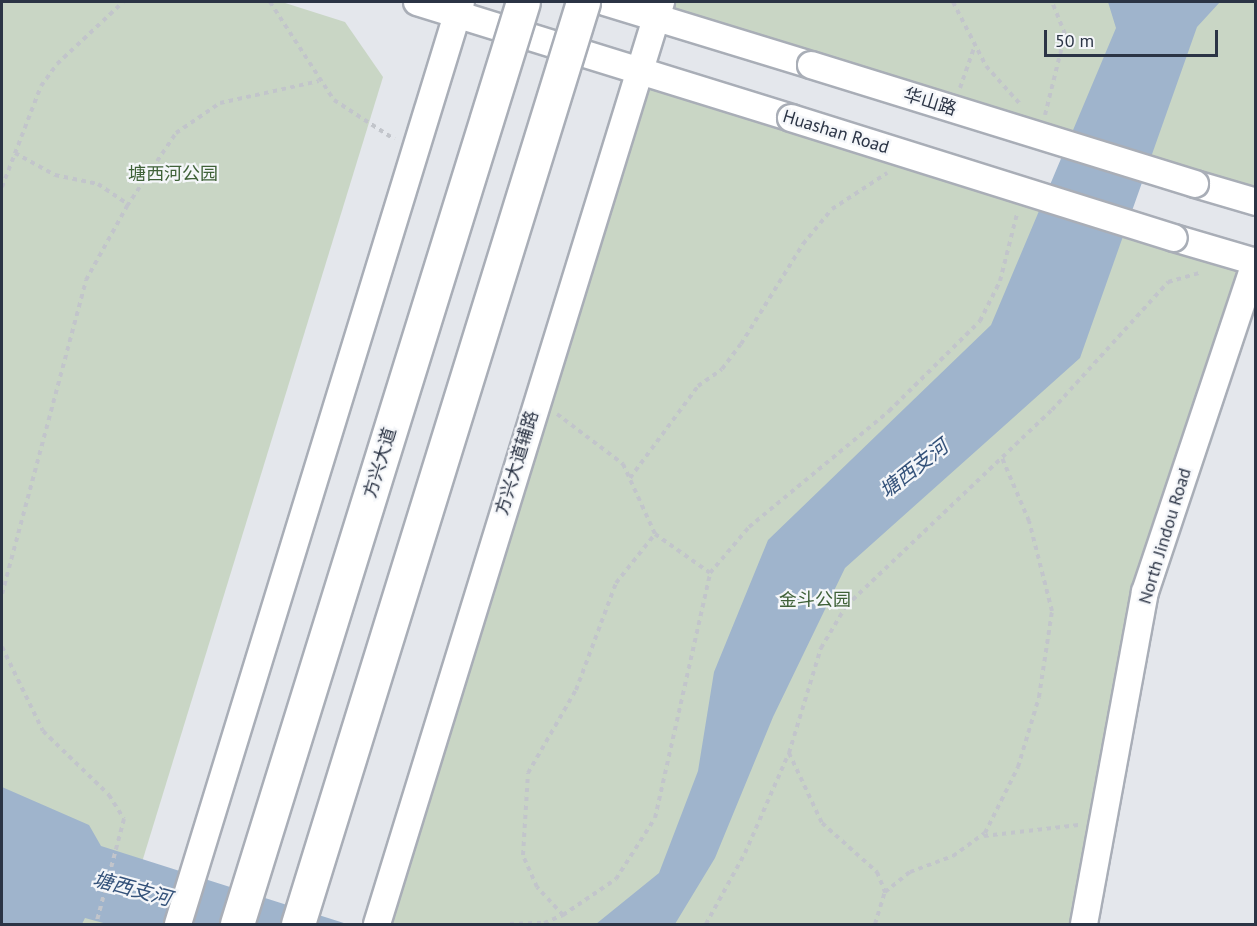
<!DOCTYPE html>
<html>
<head>
<meta charset="utf-8">
<style>
	body { margin:0 }
	#map { position:relative; width:1257px; height:926px; overflow:hidden; background:#e4e7ec; font-family:"PT Sans","Noto Sans SC",sans-serif }
	div>[style] { position:absolute }
	.green>* { inset:0; background:#c9d6c5 }
	.water>* { inset:0; background:#9fb4cc }
	.path>* { height:4px; margin-top:-2px; transform-origin:0; background:repeating-linear-gradient(90deg,#c2c5cb 0 4.5px,transparent 0 9px) }
	.roads { filter:drop-shadow(2px 0 #a9aeb7) drop-shadow(-2px 0 #a9aeb7) drop-shadow(0 2px #a9aeb7) drop-shadow(0 -2px #a9aeb7) }
	.secondary>* { height:26px; margin:-13px; padding:0 13px; transform-origin:13px; border-radius:13px; background:#fff }
	.bridges { filter:drop-shadow(2px 0 #a9aeb7) drop-shadow(-2px 0 #a9aeb7) drop-shadow(0 2px #a9aeb7) drop-shadow(0 -2px #a9aeb7) }
	.secondary-bridge>* { height:26px; margin:-13px; padding:0 13px; transform-origin:13px; border-radius:13px; background:#fff }
	.highway-bridge>* { height:33px; margin:-16.5px; padding:0 16.5px; transform-origin:16.5px; border-radius:16.5px; background:#fff }
	span { translate:-50% -50%; white-space:nowrap; text-align:center; line-height:1.15; -webkit-text-stroke:4.5px #f4f6f9; paint-order:stroke }
	.street-label { font-size:18px; color:#2b3445 }
	.park-label { font-size:18px; color:#3f6138 }
	.water-label { font-size:20px; color:#34527a; font-style:italic }
	.frame { position:absolute; inset:0; border:3px solid #2b3445; pointer-events:none }
	.scale { position:absolute; left:1044px; top:30px; width:174px; height:27px; box-sizing:border-box; border:3px solid #2b3445; border-top:0; padding-left:8px; font-size:18px; line-height:21px; white-space:nowrap; color:#2b3445; -webkit-text-stroke:4px #f4f6f9; paint-order:stroke }
</style>
</head>
<body>
<div id="map">
	<div class="green">
		<div style="clip-path:polygon(2px 2px,282px 2px,345px 22px,383px 77px,123px 924px,2px 924px)"></div>
		<div style="clip-path:polygon(661px 2px,1255px 2px,1255px 202px,656px 17px)"></div>
		<div style="clip-path:polygon(639px 71px,1255px 262px,1145px 592px,1084px 924px,377px 924px)"></div>
	</div>
	<div class="water">
		<div style="clip-path:polygon(1108px 2px,1220px 2px,1197px 27px,1080px 358px,845px 568px,773px 717px,715px 858px,675px 924px,596px 924px,659px 873px,698px 771px,714px 672px,768px 540px,991px 325px,1116px 28px)"></div>
		<div style="clip-path:polygon(2px 787px,89px 825px,101px 846px,347px 924px,107px 924px,85px 918px,82px 924px,2px 924px)"></div>
	</div>
	<div class="path">
		<div style="left:270px;top:2px;width:117px;rotate:56.9deg"></div>
		<div style="left:334px;top:100px;width:72px;rotate:33deg"></div>
		<div style="left:953px;top:2px;width:72px;rotate:62.7deg"></div>
		<div style="left:986px;top:66px;width:52px;rotate:48.1deg"></div>
		<div style="left:960px;top:88px;width:46px;rotate:-70.8deg"></div>
		<div style="left:1045px;top:115px;width:83px;rotate:-76.1deg"></div>
		<div style="left:1065px;top:34px;width:35px;rotate:-112deg"></div>
		<div style="left:15px;top:153px;width:46px;rotate:28.8deg"></div>
		<div style="left:55px;top:175px;width:44px;rotate:11.8deg"></div>
		<div style="left:98px;top:184px;width:36px;rotate:34deg"></div>
		<div style="left:2px;top:187px;width:108px;rotate:-68.9deg"></div>
		<div style="left:41px;top:86px;width:27px;rotate:-54deg"></div>
		<div style="left:57px;top:64px;width:91px;rotate:-43.2deg"></div>
		<div style="left:557px;top:414px;width:83px;rotate:37.1deg"></div>
		<div style="left:623px;top:464px;width:77px;rotate:65.4deg"></div>
		<div style="left:655px;top:534px;width:67px;rotate:35.3deg"></div>
		<div style="left:630px;top:478px;width:114px;rotate:-53.5deg"></div>
		<div style="left:698px;top:386px;width:29px;rotate:-35deg"></div>
		<div style="left:722px;top:369px;width:31px;rotate:-53deg"></div>
		<div style="left:741px;top:344px;width:118px;rotate:-58.2deg"></div>
		<div style="left:803px;top:244px;width:45px;rotate:-50.4deg"></div>
		<div style="left:832px;top:209px;width:66px;rotate:-33.2deg"></div>
		<div style="left:2px;top:594px;width:325px;rotate:-75deg"></div>
		<div style="left:86px;top:280px;width:85px;rotate:-61deg"></div>
		<div style="left:127px;top:206px;width:88px;rotate:-56.1deg"></div>
		<div style="left:176px;top:133px;width:53px;rotate:-34.3deg"></div>
		<div style="left:220px;top:103px;width:101px;rotate:-12.5deg"></div>
		<div style="left:2px;top:647px;width:93px;rotate:64deg"></div>
		<div style="left:43px;top:731px;width:92px;rotate:44.1deg"></div>
		<div style="left:109px;top:795px;width:28px;rotate:58deg"></div>
		<div style="left:124px;top:819px;width:109px;rotate:104.9deg"></div>
		<div style="left:789px;top:753px;width:77px;rotate:64.8deg"></div>
		<div style="left:822px;top:823px;width:74px;rotate:41.7deg"></div>
		<div style="left:877px;top:872px;width:22px;rotate:68deg"></div>
		<div style="left:984px;top:836px;width:95px;rotate:-6.7deg"></div>
		<div style="left:563px;top:915px;width:38px;rotate:-133deg"></div>
		<div style="left:537px;top:887px;width:35px;rotate:-114deg"></div>
		<div style="left:523px;top:855px;width:82px;rotate:-86.5deg"></div>
		<div style="left:528px;top:773px;width:96px;rotate:-60deg"></div>
		<div style="left:576px;top:690px;width:114px;rotate:-69.5deg"></div>
		<div style="left:616px;top:583px;width:63px;rotate:-51.5deg"></div>
		<div style="left:510px;top:924px;width:34px;rotate:-2deg"></div>
		<div style="left:544px;top:923px;width:21px;rotate:-23deg"></div>
		<div style="left:563px;top:915px;width:64px;rotate:-34.2deg"></div>
		<div style="left:616px;top:879px;width:72px;rotate:-57.4deg"></div>
		<div style="left:655px;top:818px;width:251px;rotate:-77.3deg"></div>
		<div style="left:710px;top:573px;width:60px;rotate:-49.7deg"></div>
		<div style="left:749px;top:527px;width:182px;rotate:-39.6deg"></div>
		<div style="left:889px;top:411px;width:128px;rotate:-44.7deg"></div>
		<div style="left:980px;top:321px;width:45px;rotate:-63.4deg"></div>
		<div style="left:1000px;top:281px;width:69px;rotate:-75.8deg"></div>
		<div style="left:706px;top:924px;width:81px;rotate:-61.2deg"></div>
		<div style="left:745px;top:853px;width:109px;rotate:-66.3deg"></div>
		<div style="left:789px;top:753px;width:110px;rotate:-73.1deg"></div>
		<div style="left:821px;top:648px;width:49px;rotate:-59.2deg"></div>
		<div style="left:846px;top:606px;width:284px;rotate:-43.6deg"></div>
		<div style="left:1052px;top:410px;width:173px;rotate:-47.8deg"></div>
		<div style="left:1168px;top:282px;width:32px;rotate:-16deg"></div>
		<div style="left:875px;top:924px;width:34px;rotate:-73deg"></div>
		<div style="left:885px;top:892px;width:32px;rotate:-39deg"></div>
		<div style="left:910px;top:872px;width:46px;rotate:-20.4deg"></div>
		<div style="left:953px;top:856px;width:39px;rotate:-36deg"></div>
		<div style="left:985px;top:833px;width:74px;rotate:-63.4deg"></div>
		<div style="left:1018px;top:767px;width:73px;rotate:-73.3deg"></div>
		<div style="left:1039px;top:697px;width:87px;rotate:-81.4deg"></div>
		<div style="left:1052px;top:611px;width:93px;rotate:-104.3deg"></div>
		<div style="left:1029px;top:521px;width:69px;rotate:-113.2deg"></div>
	</div>
	<div class="roads">
		<div class="secondary">
			<div style="left:417px;top:2px;width:392px;rotate:17.2deg"></div>
			<div style="left:605px;top:2px;width:215px;rotate:17deg"></div>
			<div style="left:1195px;top:184px;width:64px;rotate:16.4deg"></div>
			<div style="left:1174px;top:238px;width:85px;rotate:16.3deg"></div>
			<div style="left:178px;top:924px;width:964px;rotate:-72.94deg"></div>
			<div style="left:377px;top:924px;width:965px;rotate:-72.88deg"></div>
			<div style="left:1084px;top:924px;width:338px;rotate:-79.6deg"></div>
			<div style="left:1145px;top:592px;width:349px;rotate:-71.5deg"></div>
		</div>
	</div>
	<div class="bridges">
		<div class="secondary-bridge">
			<div style="left:811px;top:65px;width:402px;rotate:17.2deg"></div>
			<div style="left:791px;top:118px;width:401px;rotate:17.4deg"></div>
		</div>
		<div class="highway-bridge">
			<div style="left:237px;top:924px;width:965px;rotate:-72.77deg"></div>
			<div style="left:298px;top:924px;width:965px;rotate:-72.82deg"></div>
		</div>
	</div>
	<div class="street-label">
		<span style="left:930px;top:102px;rotate:17deg">华山路</span>
		<span style="left:836px;top:132px;rotate:17deg">Huashan Road</span>
		<span style="left:380px;top:463px;rotate:-73deg">方兴大道</span>
		<span style="left:517px;top:463px;rotate:-73deg">方兴大道辅路</span>
		<span style="left:1165px;top:536px;rotate:-73deg">North Jindou Road</span>
	</div>
	<div class="park-label">
		<span style="left:173px;top:174px">塘西河公园</span>
		<span style="left:815px;top:600px">金斗公园</span>
	</div>
	<div class="water-label">
		<span style="left:914px;top:469px;rotate:-38deg">塘西支河</span>
		<span style="left:132px;top:889px;rotate:15deg">塘西支河</span>
	</div>
	<div class="frame"></div>
	<div class="scale">50 m</div>
</div>
</body>
</html>
